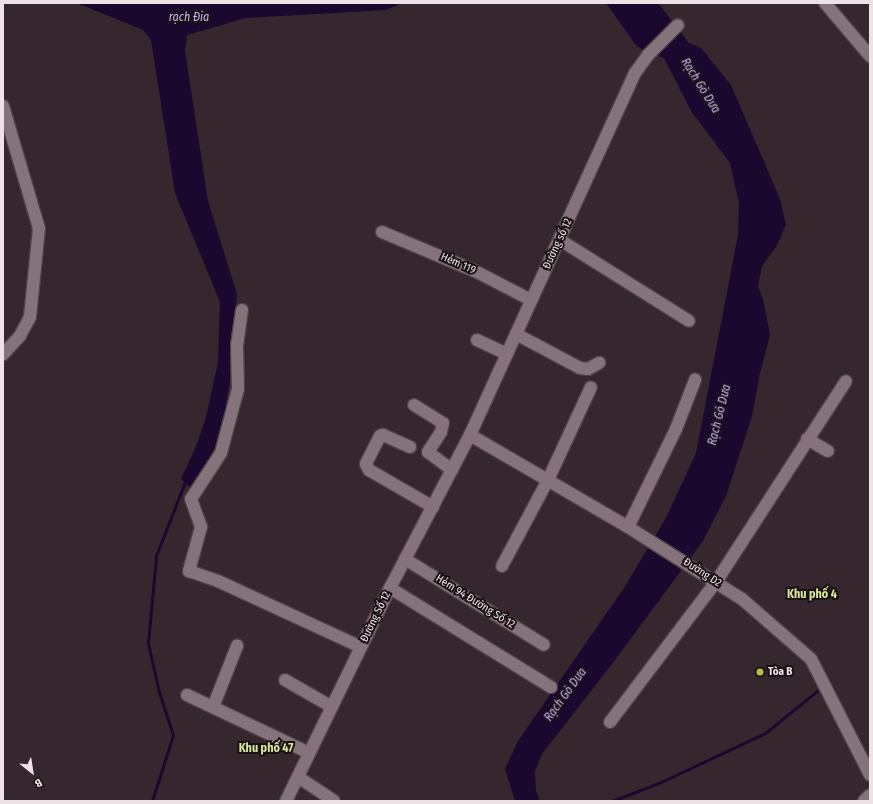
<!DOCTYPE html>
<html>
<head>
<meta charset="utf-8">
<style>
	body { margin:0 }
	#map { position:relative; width:873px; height:804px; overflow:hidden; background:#36262d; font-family:"Fira Sans Condensed",sans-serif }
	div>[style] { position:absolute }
	.water>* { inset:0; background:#1a082f }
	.stream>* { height:3px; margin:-1.5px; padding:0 1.5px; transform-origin:1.5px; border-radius:1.5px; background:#1a082f }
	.roads { filter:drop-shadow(1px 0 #4f4248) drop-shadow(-1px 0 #4f4248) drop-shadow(0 1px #4f4248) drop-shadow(0 -1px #4f4248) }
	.minor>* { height:12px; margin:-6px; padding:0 6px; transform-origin:6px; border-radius:6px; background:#85727a }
	.dots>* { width:11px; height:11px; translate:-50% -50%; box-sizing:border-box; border:2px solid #191215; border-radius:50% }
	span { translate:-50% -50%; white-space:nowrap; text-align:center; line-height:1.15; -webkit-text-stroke:4px #191215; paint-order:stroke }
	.street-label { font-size:11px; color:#ede2e6 }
	.poi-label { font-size:11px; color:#ede2e6; font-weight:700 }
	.left { translate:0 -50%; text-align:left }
	.water-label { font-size:12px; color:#ccb2fa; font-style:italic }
	.neighbourhood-label { font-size:12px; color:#d8e699; font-weight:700 }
	.frame { position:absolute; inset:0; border:4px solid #ede2e6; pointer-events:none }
	.north { position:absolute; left:12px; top:752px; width:40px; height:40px; -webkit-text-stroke:3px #191215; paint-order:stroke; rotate:150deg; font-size:11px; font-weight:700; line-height:16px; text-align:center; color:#ede2e6 }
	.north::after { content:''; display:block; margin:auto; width:14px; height:18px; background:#ede2e6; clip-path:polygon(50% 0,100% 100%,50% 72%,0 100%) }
</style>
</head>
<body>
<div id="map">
	<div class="water">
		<div style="clip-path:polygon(77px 3px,402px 3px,386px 10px,246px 18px,187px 35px,185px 51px,208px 201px,237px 294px,232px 339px,231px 376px,221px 432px,211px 457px,193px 490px,181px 479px,197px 444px,206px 417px,218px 362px,220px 302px,175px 193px,151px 40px,143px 30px)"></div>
		<div style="clip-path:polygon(606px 3px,658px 3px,689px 43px,701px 48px,731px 85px,780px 199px,786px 225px,776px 247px,762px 266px,758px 287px,763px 299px,770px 335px,760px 373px,752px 416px,726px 496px,703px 541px,612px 664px,542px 754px,535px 771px,536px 791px,540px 801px,515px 801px,505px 769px,518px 741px,624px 588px,666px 518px,696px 453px,738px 235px,739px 203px,730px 163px,691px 111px,664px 58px,645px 52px,635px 44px)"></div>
	</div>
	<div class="stream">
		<div style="left:152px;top:801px;width:69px;rotate:-72.3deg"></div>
		<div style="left:173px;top:735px;width:45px;rotate:-108deg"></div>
		<div style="left:159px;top:692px;width:50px;rotate:-102.7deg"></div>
		<div style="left:148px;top:643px;width:87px;rotate:-84.7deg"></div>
		<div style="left:156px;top:556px;width:83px;rotate:-68.7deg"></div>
		<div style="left:612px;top:801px;width:53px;rotate:-21.2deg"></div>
		<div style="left:661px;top:782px;width:115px;rotate:-25.2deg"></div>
		<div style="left:765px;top:733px;width:67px;rotate:-38.9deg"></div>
	</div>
	<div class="roads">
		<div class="minor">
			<div style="left:825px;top:3px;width:70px;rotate:49.7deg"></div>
			<div style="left:3px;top:106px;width:127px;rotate:73.6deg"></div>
			<div style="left:39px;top:228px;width:89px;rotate:95.8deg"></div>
			<div style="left:30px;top:317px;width:21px;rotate:118deg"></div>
			<div style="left:20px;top:336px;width:25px;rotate:133deg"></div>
			<div style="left:382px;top:232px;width:101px;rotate:22.8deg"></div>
			<div style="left:475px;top:271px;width:63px;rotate:27.4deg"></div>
			<div style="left:560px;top:240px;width:152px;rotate:32.1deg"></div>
			<div style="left:242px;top:310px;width:34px;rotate:98deg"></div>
			<div style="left:237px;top:344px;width:45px;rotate:88.7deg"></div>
			<div style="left:238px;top:389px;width:66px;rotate:104.9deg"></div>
			<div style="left:221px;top:453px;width:55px;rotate:123.1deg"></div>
			<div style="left:191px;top:499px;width:30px;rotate:70deg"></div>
			<div style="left:201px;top:527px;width:46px;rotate:105.3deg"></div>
			<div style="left:189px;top:571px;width:31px;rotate:19deg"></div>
			<div style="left:218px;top:581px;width:157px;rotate:24.8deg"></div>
			<div style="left:516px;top:334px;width:72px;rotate:28deg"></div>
			<div style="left:580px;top:368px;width:8px;rotate:7deg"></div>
			<div style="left:588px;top:369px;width:13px;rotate:-29deg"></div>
			<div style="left:477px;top:340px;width:33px;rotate:25deg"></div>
			<div style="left:414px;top:405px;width:34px;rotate:32deg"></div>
			<div style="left:443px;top:423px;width:9px;rotate:103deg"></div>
			<div style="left:441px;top:432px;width:24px;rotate:123deg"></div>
			<div style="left:428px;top:452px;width:30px;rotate:37deg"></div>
			<div style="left:470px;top:435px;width:183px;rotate:30.2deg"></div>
			<div style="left:628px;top:527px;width:135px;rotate:32.3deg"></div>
			<div style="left:742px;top:599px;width:91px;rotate:41deg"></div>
			<div style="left:811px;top:659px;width:130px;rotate:63deg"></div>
			<div style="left:807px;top:439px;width:24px;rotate:30deg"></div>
			<div style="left:410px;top:447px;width:30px;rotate:-156deg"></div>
			<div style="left:383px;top:435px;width:3px;rotate:162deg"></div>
			<div style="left:380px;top:436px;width:31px;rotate:117deg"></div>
			<div style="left:366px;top:464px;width:7px;rotate:63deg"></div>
			<div style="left:369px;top:470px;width:74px;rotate:30deg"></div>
			<div style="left:628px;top:527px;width:109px;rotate:-63.9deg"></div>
			<div style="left:676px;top:429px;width:53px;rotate:-68.8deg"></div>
			<div style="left:405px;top:559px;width:163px;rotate:31.7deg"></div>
			<div style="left:502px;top:566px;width:98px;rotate:-61.9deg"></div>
			<div style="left:548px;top:480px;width:102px;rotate:-65.2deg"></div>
			<div style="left:390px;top:588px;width:189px;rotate:31.6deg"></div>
			<div style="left:285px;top:680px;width:54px;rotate:29.9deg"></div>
			<div style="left:187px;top:695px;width:135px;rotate:25.4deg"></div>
			<div style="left:213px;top:707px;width:66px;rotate:-68.5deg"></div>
			<div style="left:610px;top:722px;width:176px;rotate:-52.9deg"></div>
			<div style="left:716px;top:582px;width:239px;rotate:-57.1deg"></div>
			<div style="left:298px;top:777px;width:43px;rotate:33.7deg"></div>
			<div style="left:286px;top:801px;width:237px;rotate:-64deg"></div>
			<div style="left:390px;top:588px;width:173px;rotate:-62.4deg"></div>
			<div style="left:470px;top:435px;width:398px;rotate:-65.5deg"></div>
			<div style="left:635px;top:73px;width:22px;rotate:-54deg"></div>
			<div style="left:648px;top:55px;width:42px;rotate:-45deg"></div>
			<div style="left:864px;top:801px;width:8px;rotate:-45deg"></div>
		</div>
	</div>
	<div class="dots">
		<div style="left:760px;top:672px;background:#b2c34c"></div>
	</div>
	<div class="street-label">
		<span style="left:558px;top:244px;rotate:-65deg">Đường số 12</span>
		<span style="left:458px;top:264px;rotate:24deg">Hẻm 119</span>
		<span style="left:702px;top:573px;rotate:33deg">Đường D2</span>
		<span style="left:475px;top:602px;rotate:32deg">Hẻm 94 Đường Số 12</span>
		<span style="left:376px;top:617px;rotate:-64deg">Đường Số 12</span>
	</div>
	<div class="poi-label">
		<span class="left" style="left:768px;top:672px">Tòa B</span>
	</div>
	<div class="water-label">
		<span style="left:189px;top:18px">rạch Đìa</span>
		<span style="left:700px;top:86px;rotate:58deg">Rạch Gò Dưa</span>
		<span style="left:720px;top:415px;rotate:-76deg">Rạch Gò Dưa</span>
		<span style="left:566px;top:695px;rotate:-54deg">Rạch Gò Dưa</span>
	</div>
	<div class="neighbourhood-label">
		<span style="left:812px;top:595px">Khu phố 4</span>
		<span style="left:266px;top:749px">Khu phố 47</span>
	</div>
	<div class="frame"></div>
	<div class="north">B</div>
</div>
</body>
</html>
